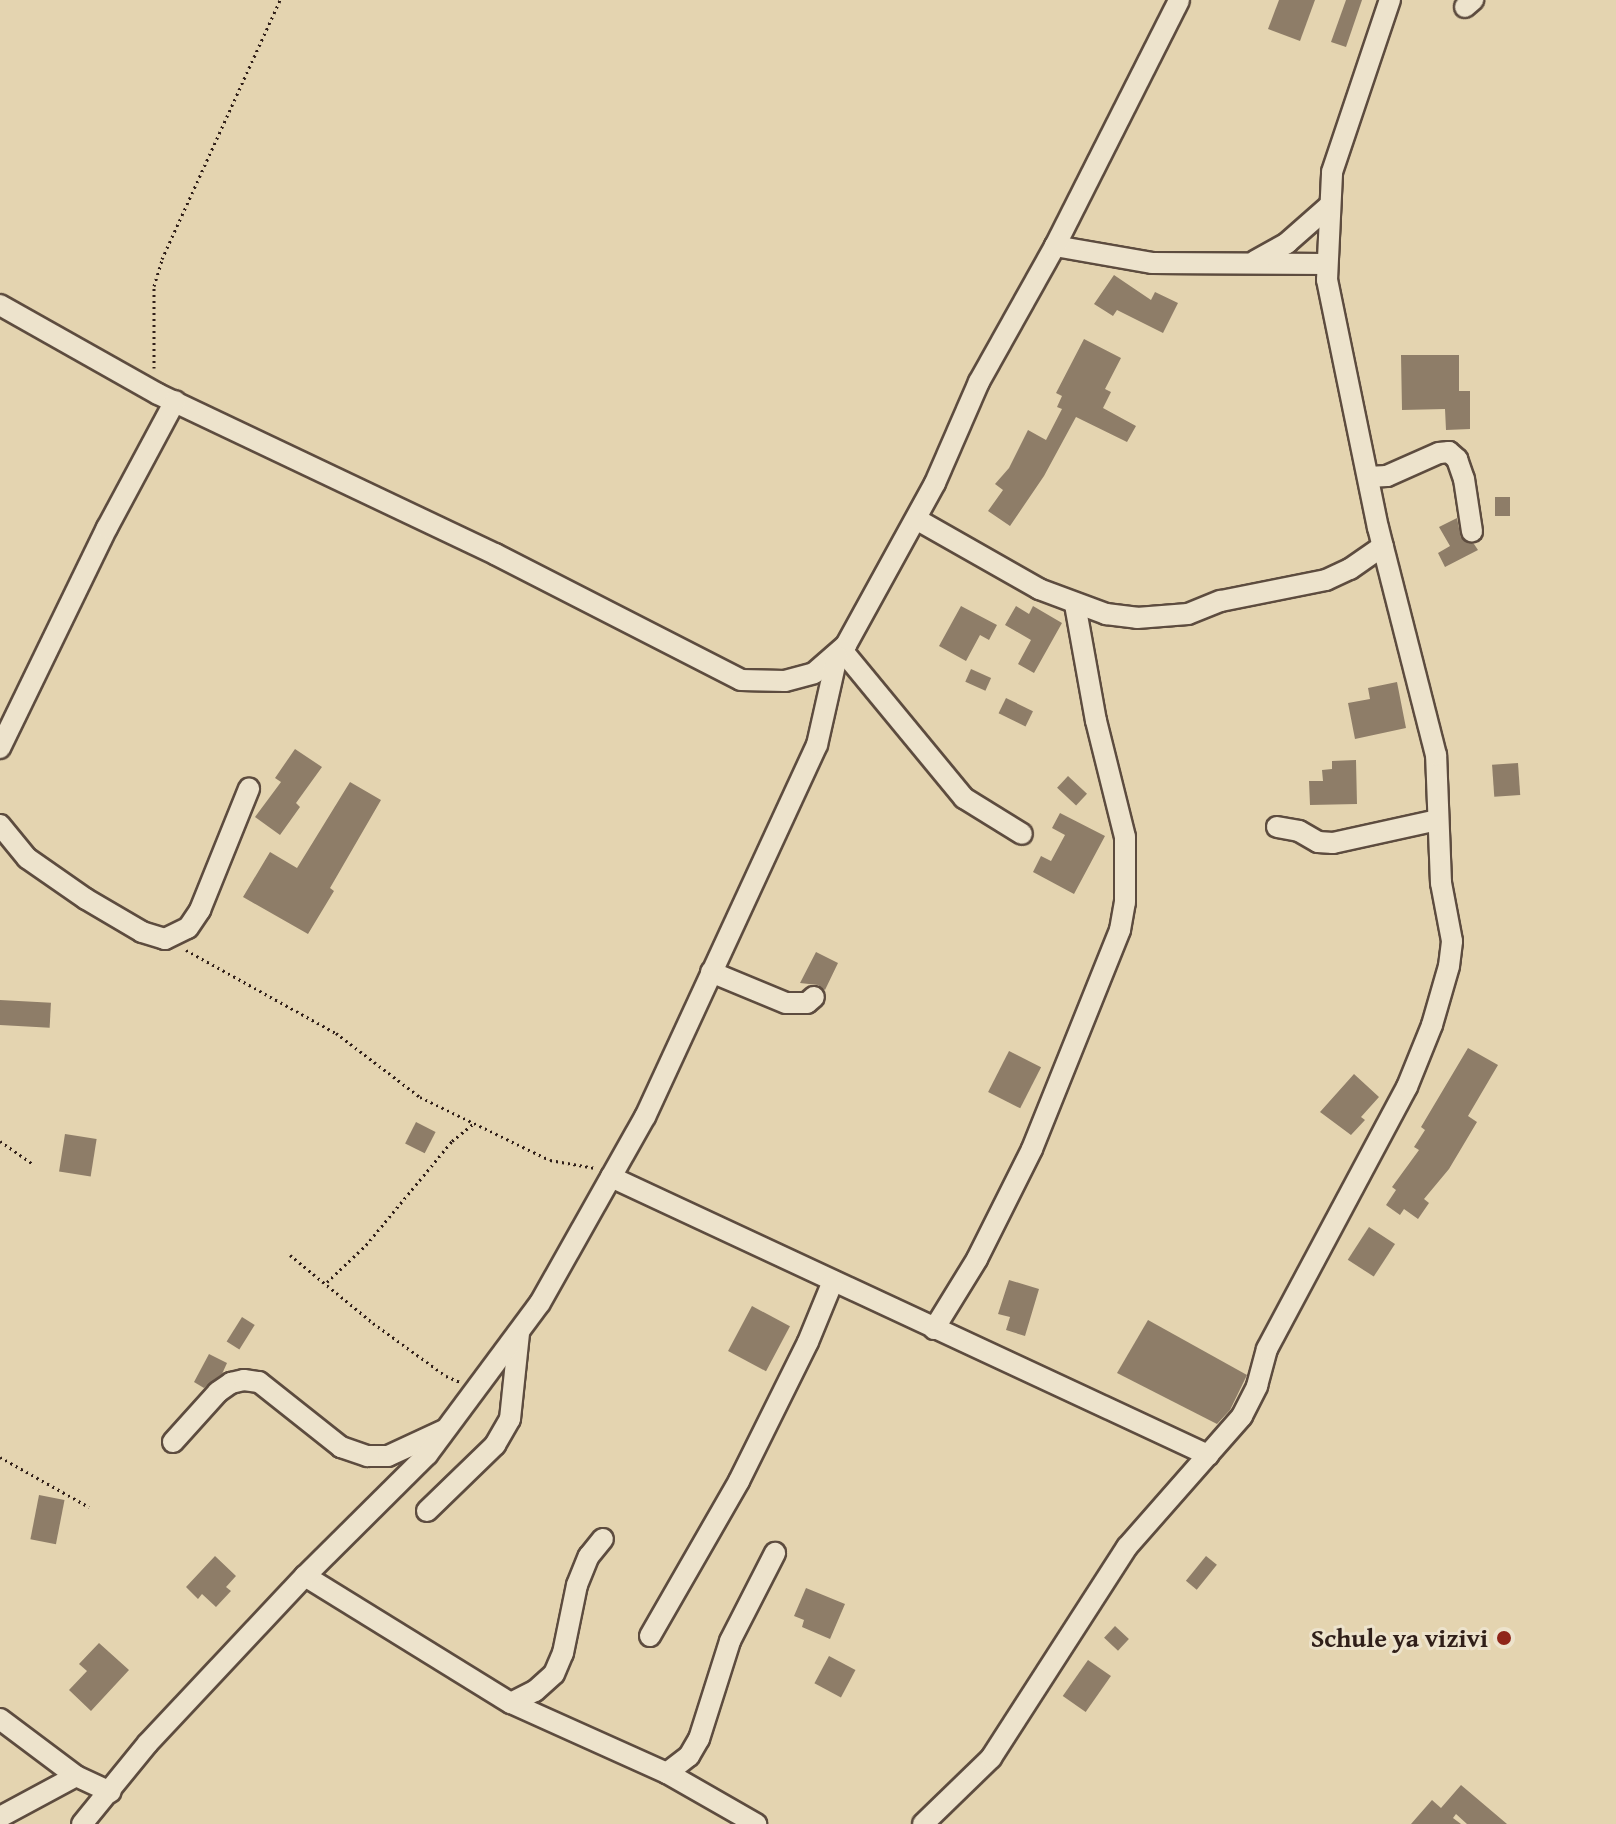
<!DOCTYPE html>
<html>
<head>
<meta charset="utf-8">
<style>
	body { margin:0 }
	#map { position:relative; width:1616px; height:1824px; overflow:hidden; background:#e4d4b0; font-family:"Gentium Book Plus",serif }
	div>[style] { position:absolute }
	.building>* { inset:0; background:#8e7d68; transform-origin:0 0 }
	.path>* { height:3px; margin-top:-1.5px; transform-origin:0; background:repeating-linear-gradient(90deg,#301f19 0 2px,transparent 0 6px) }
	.roads { filter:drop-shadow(2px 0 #5d4c3f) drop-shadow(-2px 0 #5d4c3f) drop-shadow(0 2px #5d4c3f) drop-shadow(0 -2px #5d4c3f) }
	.minor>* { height:20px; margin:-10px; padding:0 10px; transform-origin:10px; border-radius:10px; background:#ede3cc }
	.dots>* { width:22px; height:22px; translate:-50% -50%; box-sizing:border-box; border:4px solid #ede3cc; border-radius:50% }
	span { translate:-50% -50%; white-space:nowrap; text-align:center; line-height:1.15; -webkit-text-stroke:6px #ede3cc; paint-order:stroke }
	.poi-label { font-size:26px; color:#301f19; font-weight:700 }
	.right { translate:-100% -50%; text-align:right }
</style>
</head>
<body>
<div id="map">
	<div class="building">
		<div style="clip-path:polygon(1279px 0,1315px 0,1300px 41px,1268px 29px)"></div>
		<div style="clip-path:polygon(1346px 0,1362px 0,1346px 47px,1331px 42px)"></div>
		<div style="clip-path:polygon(1114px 275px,1151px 300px,1155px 292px,1178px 303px,1163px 333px,1117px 310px,1113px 316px,1094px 304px)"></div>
		<div style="clip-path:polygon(1084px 339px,1121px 358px,1105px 389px,1111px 392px,1103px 408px,1136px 426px,1127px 442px,1076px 417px,1044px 476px,1010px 526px,988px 511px,1003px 490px,995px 484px,1009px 468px,1028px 430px,1046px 440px,1062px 409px,1057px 407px,1062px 396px,1056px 393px)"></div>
		<div style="clip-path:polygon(1401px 355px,1459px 355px,1459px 391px,1470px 391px,1470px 429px,1446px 430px,1445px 409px,1402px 410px)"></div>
		<div style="left:1495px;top:497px;width:15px;height:19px"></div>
		<div style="clip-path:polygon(1457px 518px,1461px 538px,1474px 544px,1478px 550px,1445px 567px,1438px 553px,1450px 546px,1439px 527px)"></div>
		<div style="clip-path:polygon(961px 606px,997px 625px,989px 640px,980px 635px,966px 661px,939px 646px)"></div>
		<div style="clip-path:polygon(1016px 606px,1029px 614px,1033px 606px,1062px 623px,1034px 673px,1018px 664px,1031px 640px,1005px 625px)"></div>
		<div style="left:971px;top:669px;width:22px;height:14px;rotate:24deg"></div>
		<div style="clip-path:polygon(1397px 682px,1406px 728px,1355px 739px,1348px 703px,1370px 699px,1368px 688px)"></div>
		<div style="left:1006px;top:698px;width:30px;height:17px;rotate:26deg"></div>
		<div style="clip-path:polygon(295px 749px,322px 767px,296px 803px,300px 807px,280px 835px,255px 817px,281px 782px,275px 778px)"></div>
		<div style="clip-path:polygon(1356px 760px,1357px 804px,1310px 805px,1309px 781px,1323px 781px,1322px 770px,1332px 769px,1332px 761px)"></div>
		<div style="left:1518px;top:763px;width:32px;height:26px;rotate:86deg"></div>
		<div style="left:1068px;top:776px;width:26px;height:16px;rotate:43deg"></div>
		<div style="clip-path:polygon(350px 782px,381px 800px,330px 888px,334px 891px,308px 934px,243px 897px,270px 852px,297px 868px)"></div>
		<div style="clip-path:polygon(1060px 813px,1105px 836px,1074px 894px,1033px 872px,1041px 856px,1051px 861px,1065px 835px,1052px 828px)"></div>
		<div style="clip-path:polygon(816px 952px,838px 963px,825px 990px,818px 985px,800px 983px)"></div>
		<div style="left:0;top:1000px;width:51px;height:25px;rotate:3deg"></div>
		<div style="clip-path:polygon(1468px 1048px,1498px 1065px,1468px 1116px,1477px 1122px,1449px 1169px,1424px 1199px,1429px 1203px,1418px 1219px,1404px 1209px,1400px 1215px,1386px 1205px,1396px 1190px,1392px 1187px,1419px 1150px,1414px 1147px,1425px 1130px,1421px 1127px)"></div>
		<div style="left:1009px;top:1051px;width:36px;height:46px;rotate:27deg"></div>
		<div style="clip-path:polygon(1354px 1074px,1379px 1097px,1361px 1117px,1365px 1120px,1351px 1135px,1320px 1112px)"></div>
		<div style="left:416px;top:1122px;width:22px;height:24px;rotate:27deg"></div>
		<div style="left:65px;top:1134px;width:32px;height:38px;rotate:9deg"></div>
		<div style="left:1369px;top:1227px;width:31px;height:39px;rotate:33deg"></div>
		<div style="clip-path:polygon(1009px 1280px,1039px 1289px,1025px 1336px,1006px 1330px,1010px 1317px,998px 1314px)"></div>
		<div style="left:752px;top:1306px;width:43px;height:51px;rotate:28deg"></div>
		<div style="left:242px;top:1317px;width:15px;height:29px;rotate:32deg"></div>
		<div style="clip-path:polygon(1148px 1320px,1247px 1375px,1230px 1410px,1217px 1424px,1117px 1373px)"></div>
		<div style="clip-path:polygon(209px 1354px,227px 1363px,222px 1374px,204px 1388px,194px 1382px)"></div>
		<div style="left:39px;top:1495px;width:26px;height:45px;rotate:11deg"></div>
		<div style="clip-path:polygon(215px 1556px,236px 1576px,226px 1587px,231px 1591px,216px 1607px,202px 1594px,198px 1599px,186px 1587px)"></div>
		<div style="left:1206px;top:1556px;width:14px;height:32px;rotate:39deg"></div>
		<div style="clip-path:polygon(806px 1588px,845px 1604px,830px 1639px,802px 1627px,804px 1620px,794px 1616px)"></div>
		<div style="left:1115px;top:1626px;width:19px;height:16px;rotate:43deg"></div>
		<div style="clip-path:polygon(99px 1643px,129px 1670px,91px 1711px,69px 1690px,87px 1671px,79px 1664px)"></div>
		<div style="left:829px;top:1656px;width:30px;height:31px;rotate:28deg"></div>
		<div style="left:1088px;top:1660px;width:28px;height:44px;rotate:35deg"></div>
		<div style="clip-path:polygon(1461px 1785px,1507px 1824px,1467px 1824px,1456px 1814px,1453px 1818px,1461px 1824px,1411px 1824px,1432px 1800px,1441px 1808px)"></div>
	</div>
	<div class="path">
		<div style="left:154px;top:368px;width:82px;rotate:-90deg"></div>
		<div style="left:154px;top:286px;width:28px;rotate:-73deg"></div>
		<div style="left:162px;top:259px;width:285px;rotate:-65.5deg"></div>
		<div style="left:186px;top:950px;width:171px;rotate:29deg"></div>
		<div style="left:336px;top:1033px;width:106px;rotate:37.3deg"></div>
		<div style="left:420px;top:1097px;width:144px;rotate:25.9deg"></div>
		<div style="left:550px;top:1160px;width:46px;rotate:10.1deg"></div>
		<div style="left:0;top:1141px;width:39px;rotate:35deg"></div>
		<div style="left:290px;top:1255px;width:107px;rotate:39.3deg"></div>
		<div style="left:373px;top:1323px;width:90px;rotate:36deg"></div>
		<div style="left:446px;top:1376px;width:15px;rotate:23deg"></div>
		<div style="left:327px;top:1282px;width:54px;rotate:-43.5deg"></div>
		<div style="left:366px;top:1245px;width:135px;rotate:-50.4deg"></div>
		<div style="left:452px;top:1141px;width:27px;rotate:-39deg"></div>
		<div style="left:0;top:1457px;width:102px;rotate:29.3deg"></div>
	</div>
	<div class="roads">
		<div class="minor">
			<div style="left:1465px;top:7px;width:11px;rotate:-41deg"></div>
			<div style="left:1055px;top:246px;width:98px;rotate:9.9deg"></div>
			<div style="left:1152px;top:263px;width:175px;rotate:0.3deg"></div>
			<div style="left:1255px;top:261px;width:37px;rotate:-29deg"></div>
			<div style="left:1287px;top:243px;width:56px;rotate:-41.4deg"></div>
			<div style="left:0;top:305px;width:181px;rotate:29.4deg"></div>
			<div style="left:158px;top:394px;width:373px;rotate:25.4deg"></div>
			<div style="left:495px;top:554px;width:276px;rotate:27.1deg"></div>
			<div style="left:741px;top:680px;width:44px;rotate:1.3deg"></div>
			<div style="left:785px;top:681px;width:30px;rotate:-15deg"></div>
			<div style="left:814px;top:673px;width:43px;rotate:-41.2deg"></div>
			<div style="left:846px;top:645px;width:185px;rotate:-61.2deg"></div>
			<div style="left:935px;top:483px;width:110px;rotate:-66.5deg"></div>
			<div style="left:979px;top:382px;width:156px;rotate:-60.8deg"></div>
			<div style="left:1055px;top:246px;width:275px;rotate:-63.2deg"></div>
			<div style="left:1368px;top:477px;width:19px;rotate:-3deg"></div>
			<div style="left:1387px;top:476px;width:57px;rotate:-23.9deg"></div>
			<div style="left:1439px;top:453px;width:10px;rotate:-6deg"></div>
			<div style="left:1449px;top:452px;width:11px;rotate:41deg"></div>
			<div style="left:1457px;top:459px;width:21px;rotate:71deg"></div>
			<div style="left:1464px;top:479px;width:53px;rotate:81.3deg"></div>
			<div style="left:916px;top:519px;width:142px;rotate:29.6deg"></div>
			<div style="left:1039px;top:589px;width:72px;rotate:20.5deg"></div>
			<div style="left:1106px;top:614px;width:31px;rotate:7deg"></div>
			<div style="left:1137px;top:618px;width:51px;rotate:-4.5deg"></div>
			<div style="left:1188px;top:614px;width:35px;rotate:-22deg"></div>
			<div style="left:1221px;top:601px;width:107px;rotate:-11.3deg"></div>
			<div style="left:1326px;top:580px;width:26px;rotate:-25deg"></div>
			<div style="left:1350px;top:569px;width:40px;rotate:-34.9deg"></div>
			<div style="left:842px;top:650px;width:192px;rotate:50.5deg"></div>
			<div style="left:964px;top:798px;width:68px;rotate:31.8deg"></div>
			<div style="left:0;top:748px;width:245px;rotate:-64.1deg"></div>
			<div style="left:107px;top:528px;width:144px;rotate:-61.8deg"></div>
			<div style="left:0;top:825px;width:43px;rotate:50.7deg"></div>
			<div style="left:27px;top:858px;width:72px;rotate:34.8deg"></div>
			<div style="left:86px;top:899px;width:65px;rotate:30.5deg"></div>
			<div style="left:142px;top:932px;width:24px;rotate:17deg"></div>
			<div style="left:165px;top:939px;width:25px;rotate:-26deg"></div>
			<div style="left:188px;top:928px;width:22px;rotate:-56deg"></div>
			<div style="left:200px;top:910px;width:131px;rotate:-68deg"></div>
			<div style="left:1277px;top:827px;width:22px;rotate:10deg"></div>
			<div style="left:1299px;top:831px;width:22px;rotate:30deg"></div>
			<div style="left:1318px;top:842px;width:15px;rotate:4deg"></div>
			<div style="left:1333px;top:843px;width:107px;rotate:-12.4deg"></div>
			<div style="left:711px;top:972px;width:81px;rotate:22.5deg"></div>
			<div style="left:786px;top:1003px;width:21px"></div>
			<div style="left:807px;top:1003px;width:9px;rotate:-41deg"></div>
			<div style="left:611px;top:1177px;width:659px;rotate:24.97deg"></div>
			<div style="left:934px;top:1329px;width:82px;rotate:-58.4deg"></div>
			<div style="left:977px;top:1259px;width:123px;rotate:-63.4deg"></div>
			<div style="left:1032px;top:1149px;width:236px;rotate:-68.1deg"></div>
			<div style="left:1120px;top:930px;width:28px;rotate:-80deg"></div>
			<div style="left:1125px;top:902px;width:65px;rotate:-90deg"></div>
			<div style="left:1125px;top:837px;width:120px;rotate:-104deg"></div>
			<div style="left:1096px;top:721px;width:119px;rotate:-100.2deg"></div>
			<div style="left:173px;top:1442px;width:67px;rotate:-48deg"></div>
			<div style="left:218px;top:1392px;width:16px;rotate:-35deg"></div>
			<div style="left:231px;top:1383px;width:13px;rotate:-13deg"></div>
			<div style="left:244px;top:1380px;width:15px;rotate:8deg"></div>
			<div style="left:259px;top:1382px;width:105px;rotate:38.4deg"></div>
			<div style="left:341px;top:1447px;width:28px;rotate:19deg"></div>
			<div style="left:367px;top:1456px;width:21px"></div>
			<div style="left:388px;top:1456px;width:60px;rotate:-24.8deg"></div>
			<div style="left:427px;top:1511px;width:95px;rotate:-44.1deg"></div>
			<div style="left:495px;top:1445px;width:30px;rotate:-60deg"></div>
			<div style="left:510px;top:1419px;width:85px;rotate:-84deg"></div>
			<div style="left:305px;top:1576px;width:242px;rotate:31.7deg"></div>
			<div style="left:511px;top:1703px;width:171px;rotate:24.2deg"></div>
			<div style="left:667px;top:1773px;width:103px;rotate:29.8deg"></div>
			<div style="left:650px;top:1636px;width:179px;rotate:-60.1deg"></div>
			<div style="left:739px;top:1481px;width:155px;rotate:-63.6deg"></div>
			<div style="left:808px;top:1342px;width:66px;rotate:-67.7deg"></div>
			<div style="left:511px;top:1703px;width:27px;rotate:-27deg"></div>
			<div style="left:535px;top:1691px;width:25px;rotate:-42deg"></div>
			<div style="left:554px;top:1674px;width:23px;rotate:-67deg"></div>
			<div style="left:563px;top:1653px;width:69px;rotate:-78.4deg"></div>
			<div style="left:577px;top:1585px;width:31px;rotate:-68deg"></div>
			<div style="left:589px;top:1556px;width:22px;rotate:-51deg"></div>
			<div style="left:0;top:1719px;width:95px;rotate:36.9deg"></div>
			<div style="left:76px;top:1776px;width:38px;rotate:25deg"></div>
			<div style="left:667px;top:1773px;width:28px;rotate:-38deg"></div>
			<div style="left:689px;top:1756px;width:20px;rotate:-60deg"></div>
			<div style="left:699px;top:1739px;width:103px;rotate:-72.4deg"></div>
			<div style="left:730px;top:1641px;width:99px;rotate:-62.9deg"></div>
			<div style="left:0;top:1817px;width:86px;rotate:-28.3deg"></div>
			<div style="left:82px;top:1824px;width:104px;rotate:-50.8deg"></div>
			<div style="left:148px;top:1743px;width:229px;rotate:-46.8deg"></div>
			<div style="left:305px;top:1576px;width:172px;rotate:-44.8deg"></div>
			<div style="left:427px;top:1455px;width:189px;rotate:-53.4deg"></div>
			<div style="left:540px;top:1303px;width:214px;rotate:-60.6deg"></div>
			<div style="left:645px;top:1117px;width:410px;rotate:-65.2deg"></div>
			<div style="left:817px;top:745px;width:91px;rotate:-77.3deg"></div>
			<div style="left:923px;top:1824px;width:95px;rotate:-44.1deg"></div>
			<div style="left:991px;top:1758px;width:251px;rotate:-57.2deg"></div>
			<div style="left:1127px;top:1547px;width:174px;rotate:-48.7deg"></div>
			<div style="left:1242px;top:1416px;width:34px;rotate:-63deg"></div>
			<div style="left:1257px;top:1386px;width:38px;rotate:-75deg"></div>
			<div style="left:1267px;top:1349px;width:297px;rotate:-61.9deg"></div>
			<div style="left:1407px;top:1087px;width:67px;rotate:-68deg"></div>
			<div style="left:1432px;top:1025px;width:61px;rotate:-73.9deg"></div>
			<div style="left:1449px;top:966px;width:25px;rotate:-83deg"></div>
			<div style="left:1452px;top:941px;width:59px;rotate:-100.7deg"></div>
			<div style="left:1441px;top:883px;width:128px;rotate:-92.2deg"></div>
			<div style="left:1436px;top:755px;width:234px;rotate:-104.3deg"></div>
			<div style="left:1378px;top:528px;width:253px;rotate:-101.6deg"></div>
			<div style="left:1327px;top:280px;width:108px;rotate:-87.3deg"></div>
			<div style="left:1332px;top:172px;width:182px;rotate:-71.4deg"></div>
		</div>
	</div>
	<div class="dots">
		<div style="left:1504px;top:1638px;background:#8f2418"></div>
	</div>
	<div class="poi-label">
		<span class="right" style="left:1488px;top:1638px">Schule ya vizivi</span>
	</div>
</div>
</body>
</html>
